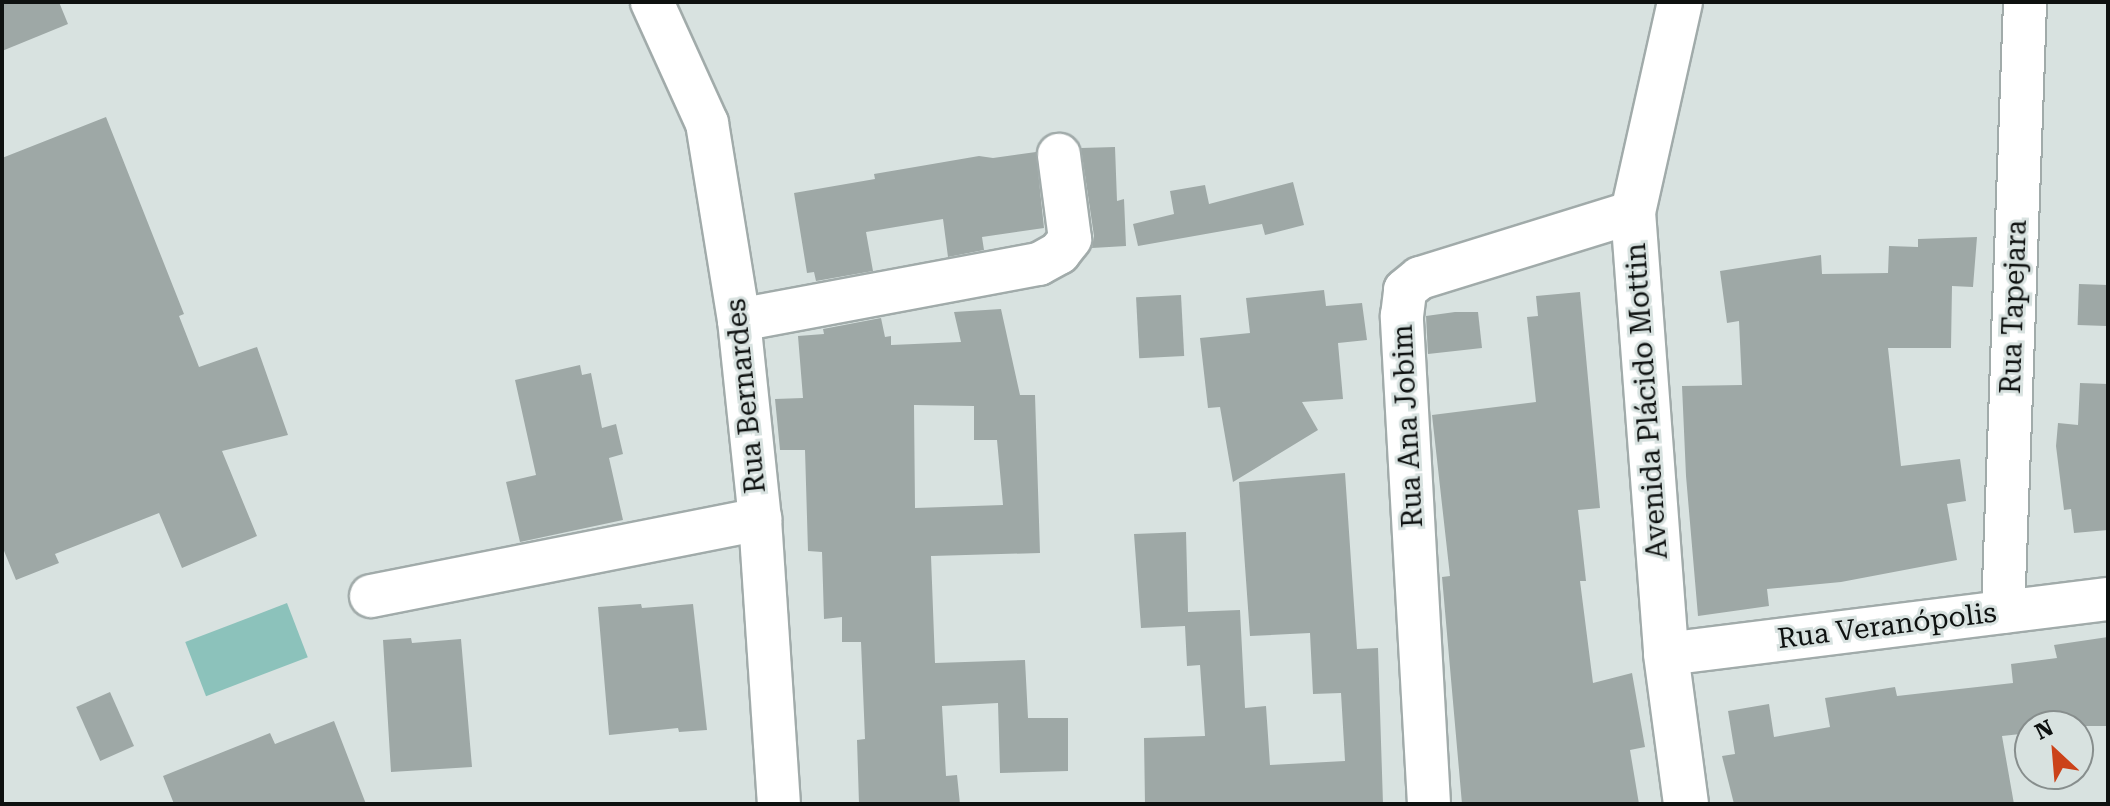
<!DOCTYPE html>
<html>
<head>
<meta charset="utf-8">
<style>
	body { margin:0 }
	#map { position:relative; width:2110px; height:806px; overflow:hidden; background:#d8e2e0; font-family:"Roboto Serif",serif }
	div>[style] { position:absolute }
	.green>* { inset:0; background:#8cc2bb; transform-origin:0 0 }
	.building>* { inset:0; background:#9ea8a6; transform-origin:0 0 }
	.roads { filter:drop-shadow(2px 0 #a1abaa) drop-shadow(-2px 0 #a1abaa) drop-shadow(0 2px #a1abaa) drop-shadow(0 -2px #a1abaa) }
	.minor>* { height:42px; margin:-21px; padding:0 21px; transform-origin:21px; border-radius:21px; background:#fff }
	.secondary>* { height:44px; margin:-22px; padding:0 22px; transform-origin:22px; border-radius:22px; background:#fff }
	span { translate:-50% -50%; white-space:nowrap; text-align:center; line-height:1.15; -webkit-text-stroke:6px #d8e2e0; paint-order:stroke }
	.street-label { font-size:28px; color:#0e1110 }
	.frame { position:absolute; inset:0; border:4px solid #0e1110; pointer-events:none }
	.north { position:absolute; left:2014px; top:710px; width:80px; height:80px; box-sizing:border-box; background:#d8e2e0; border:2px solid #878e8d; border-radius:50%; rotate:334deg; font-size:22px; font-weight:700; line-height:32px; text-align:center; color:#0e1110 }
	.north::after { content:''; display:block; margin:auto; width:28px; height:36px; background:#cb4219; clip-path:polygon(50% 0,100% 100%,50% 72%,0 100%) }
</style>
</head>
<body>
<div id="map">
	<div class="green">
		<div style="left:287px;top:603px;width:58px;height:109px;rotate:69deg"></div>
	</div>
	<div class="building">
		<div style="clip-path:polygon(2px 2px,59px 2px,68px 24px,2px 51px)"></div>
		<div style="clip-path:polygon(106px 117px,184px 314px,179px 316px,199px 367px,257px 347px,288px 435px,222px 451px,257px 536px,182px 568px,159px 513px,55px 554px,59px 563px,16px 580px,2px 546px,2px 158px)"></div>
		<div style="clip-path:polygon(1115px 147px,1117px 201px,1124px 199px,1126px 246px,1092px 248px,1094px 236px,1081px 148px)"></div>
		<div style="clip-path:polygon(1036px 152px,1044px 228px,982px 237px,984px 250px,948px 257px,943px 219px,866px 232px,873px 271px,816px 281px,814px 272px,807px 273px,794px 193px,875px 179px,874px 174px,915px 167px,979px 156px,993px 158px)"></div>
		<div style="clip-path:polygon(1293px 182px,1304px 225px,1265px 235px,1262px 224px,1138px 246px,1133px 224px,1174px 214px,1170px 191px,1205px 185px,1209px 204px)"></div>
		<div style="clip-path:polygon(1977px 237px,1973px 287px,1952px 286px,1951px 348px,1888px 348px,1901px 466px,1960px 459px,1966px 501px,1947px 504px,1957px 560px,1841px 582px,1767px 589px,1769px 606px,1698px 616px,1686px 476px,1682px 386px,1742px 385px,1739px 321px,1727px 323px,1720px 271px,1821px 255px,1822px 274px,1888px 273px,1889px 246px,1918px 247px,1918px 239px)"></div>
		<div style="left:2079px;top:284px;width:29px;height:41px;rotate:2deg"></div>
		<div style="clip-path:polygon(1324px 290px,1326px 306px,1362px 303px,1367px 340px,1338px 343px,1343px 399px,1302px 402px,1318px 430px,1233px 482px,1220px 407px,1208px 408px,1200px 338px,1250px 333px,1246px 298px)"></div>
		<div style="clip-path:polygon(1580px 292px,1600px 508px,1578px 510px,1586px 581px,1580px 581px,1593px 683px,1632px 673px,1645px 747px,1630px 750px,1639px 804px,1462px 804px,1442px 577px,1450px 576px,1432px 415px,1536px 402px,1527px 317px,1538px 316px,1536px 296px)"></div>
		<div style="left:1181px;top:295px;width:61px;height:45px;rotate:87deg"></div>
		<div style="clip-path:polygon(evenodd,1001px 309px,1020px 395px,1035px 395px,1040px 553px,931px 556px,935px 663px,1025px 660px,1028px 718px,1068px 718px,1068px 771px,1000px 773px,998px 703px,942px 706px,946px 776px,957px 775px,960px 804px,859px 804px,857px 740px,865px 739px,861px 642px,842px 642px,842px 617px,824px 619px,822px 552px,808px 551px,805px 450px,780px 450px,775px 399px,803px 398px,798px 336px,824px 334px,823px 329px,881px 318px,885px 337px,891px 336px,891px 345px,961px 342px,954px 312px,1001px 309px,914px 405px,974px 406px,974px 440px,997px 440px,1003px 505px,915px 508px,914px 405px)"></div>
		<div style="clip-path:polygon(1455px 312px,1478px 312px,1482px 348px,1428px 354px,1426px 316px)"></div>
		<div style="clip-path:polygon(580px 365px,582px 375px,591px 373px,602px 428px,616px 424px,623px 454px,609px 458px,623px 520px,520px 542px,506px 482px,536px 475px,515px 380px)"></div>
		<div style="clip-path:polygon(2080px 383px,2108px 384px,2108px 530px,2074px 533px,2071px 509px,2064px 510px,2056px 446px,2058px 423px,2078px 425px)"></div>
		<div style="clip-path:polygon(1345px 473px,1357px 649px,1378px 648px,1383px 804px,1145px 804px,1144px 738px,1205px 736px,1200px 665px,1187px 666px,1185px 626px,1141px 628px,1134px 534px,1186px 532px,1188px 612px,1240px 610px,1245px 708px,1266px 706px,1270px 765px,1345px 761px,1341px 693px,1313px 694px,1310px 633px,1250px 636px,1239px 482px)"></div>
		<div style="clip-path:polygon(641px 604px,642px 608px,693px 604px,707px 730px,679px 732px,678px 728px,609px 735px,598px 607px)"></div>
		<div style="clip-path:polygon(2108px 637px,2108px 726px,2030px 726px,2030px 733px,2002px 736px,2014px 804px,1734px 804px,1722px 756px,1735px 754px,1728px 711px,1769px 704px,1774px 737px,1830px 727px,1825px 698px,1895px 687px,1897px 696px,2013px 683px,2011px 664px,2057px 658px,2054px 645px)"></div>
		<div style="clip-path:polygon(411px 638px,412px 643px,461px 639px,472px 767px,391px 772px,383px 640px)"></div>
		<div style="left:110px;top:692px;width:59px;height:37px;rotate:66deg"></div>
		<div style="clip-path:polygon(334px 721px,366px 804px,174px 804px,163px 776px,270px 733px,275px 744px)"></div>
	</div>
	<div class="roads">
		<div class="minor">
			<div style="left:652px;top:2px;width:133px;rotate:65.6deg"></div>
			<div style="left:707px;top:123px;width:200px;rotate:80.8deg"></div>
			<div style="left:739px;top:320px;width:200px;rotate:84deg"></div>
			<div style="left:760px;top:519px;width:286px;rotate:86.2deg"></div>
			<div style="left:739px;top:320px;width:305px;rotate:-10.6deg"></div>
			<div style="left:1039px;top:264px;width:23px;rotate:-29deg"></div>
			<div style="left:1059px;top:253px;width:18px;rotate:-52deg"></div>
			<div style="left:1070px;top:239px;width:85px;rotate:-97.5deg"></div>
			<div style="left:371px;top:596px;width:397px;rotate:-11.2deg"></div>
			<div style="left:2003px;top:612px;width:610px;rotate:-87.93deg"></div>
			<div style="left:1666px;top:654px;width:445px;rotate:-7.1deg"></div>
			<div style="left:1429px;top:804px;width:489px;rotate:-93.2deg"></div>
			<div style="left:1402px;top:316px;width:26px;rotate:-83deg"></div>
			<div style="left:1405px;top:290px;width:19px;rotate:-39deg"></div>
			<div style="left:1420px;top:278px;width:223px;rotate:-17.2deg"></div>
		</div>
		<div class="secondary">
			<div style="left:1680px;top:2px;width:215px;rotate:102.6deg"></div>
			<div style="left:1633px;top:212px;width:443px;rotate:85.7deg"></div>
			<div style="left:1666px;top:654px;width:151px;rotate:82.4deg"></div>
		</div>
	</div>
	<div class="street-label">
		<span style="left:2014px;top:307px;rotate:-88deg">Rua Tapejara</span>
		<span style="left:746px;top:396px;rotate:-96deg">Rua Bernardes</span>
		<span style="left:1647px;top:401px;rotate:-94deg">Avenida Plácido Mottin</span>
		<span style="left:1408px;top:426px;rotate:-93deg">Rua Ana Jobim</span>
		<span style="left:1887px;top:626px;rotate:-7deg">Rua Veranópolis</span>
	</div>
	<div class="frame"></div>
	<div class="north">N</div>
</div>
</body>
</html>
